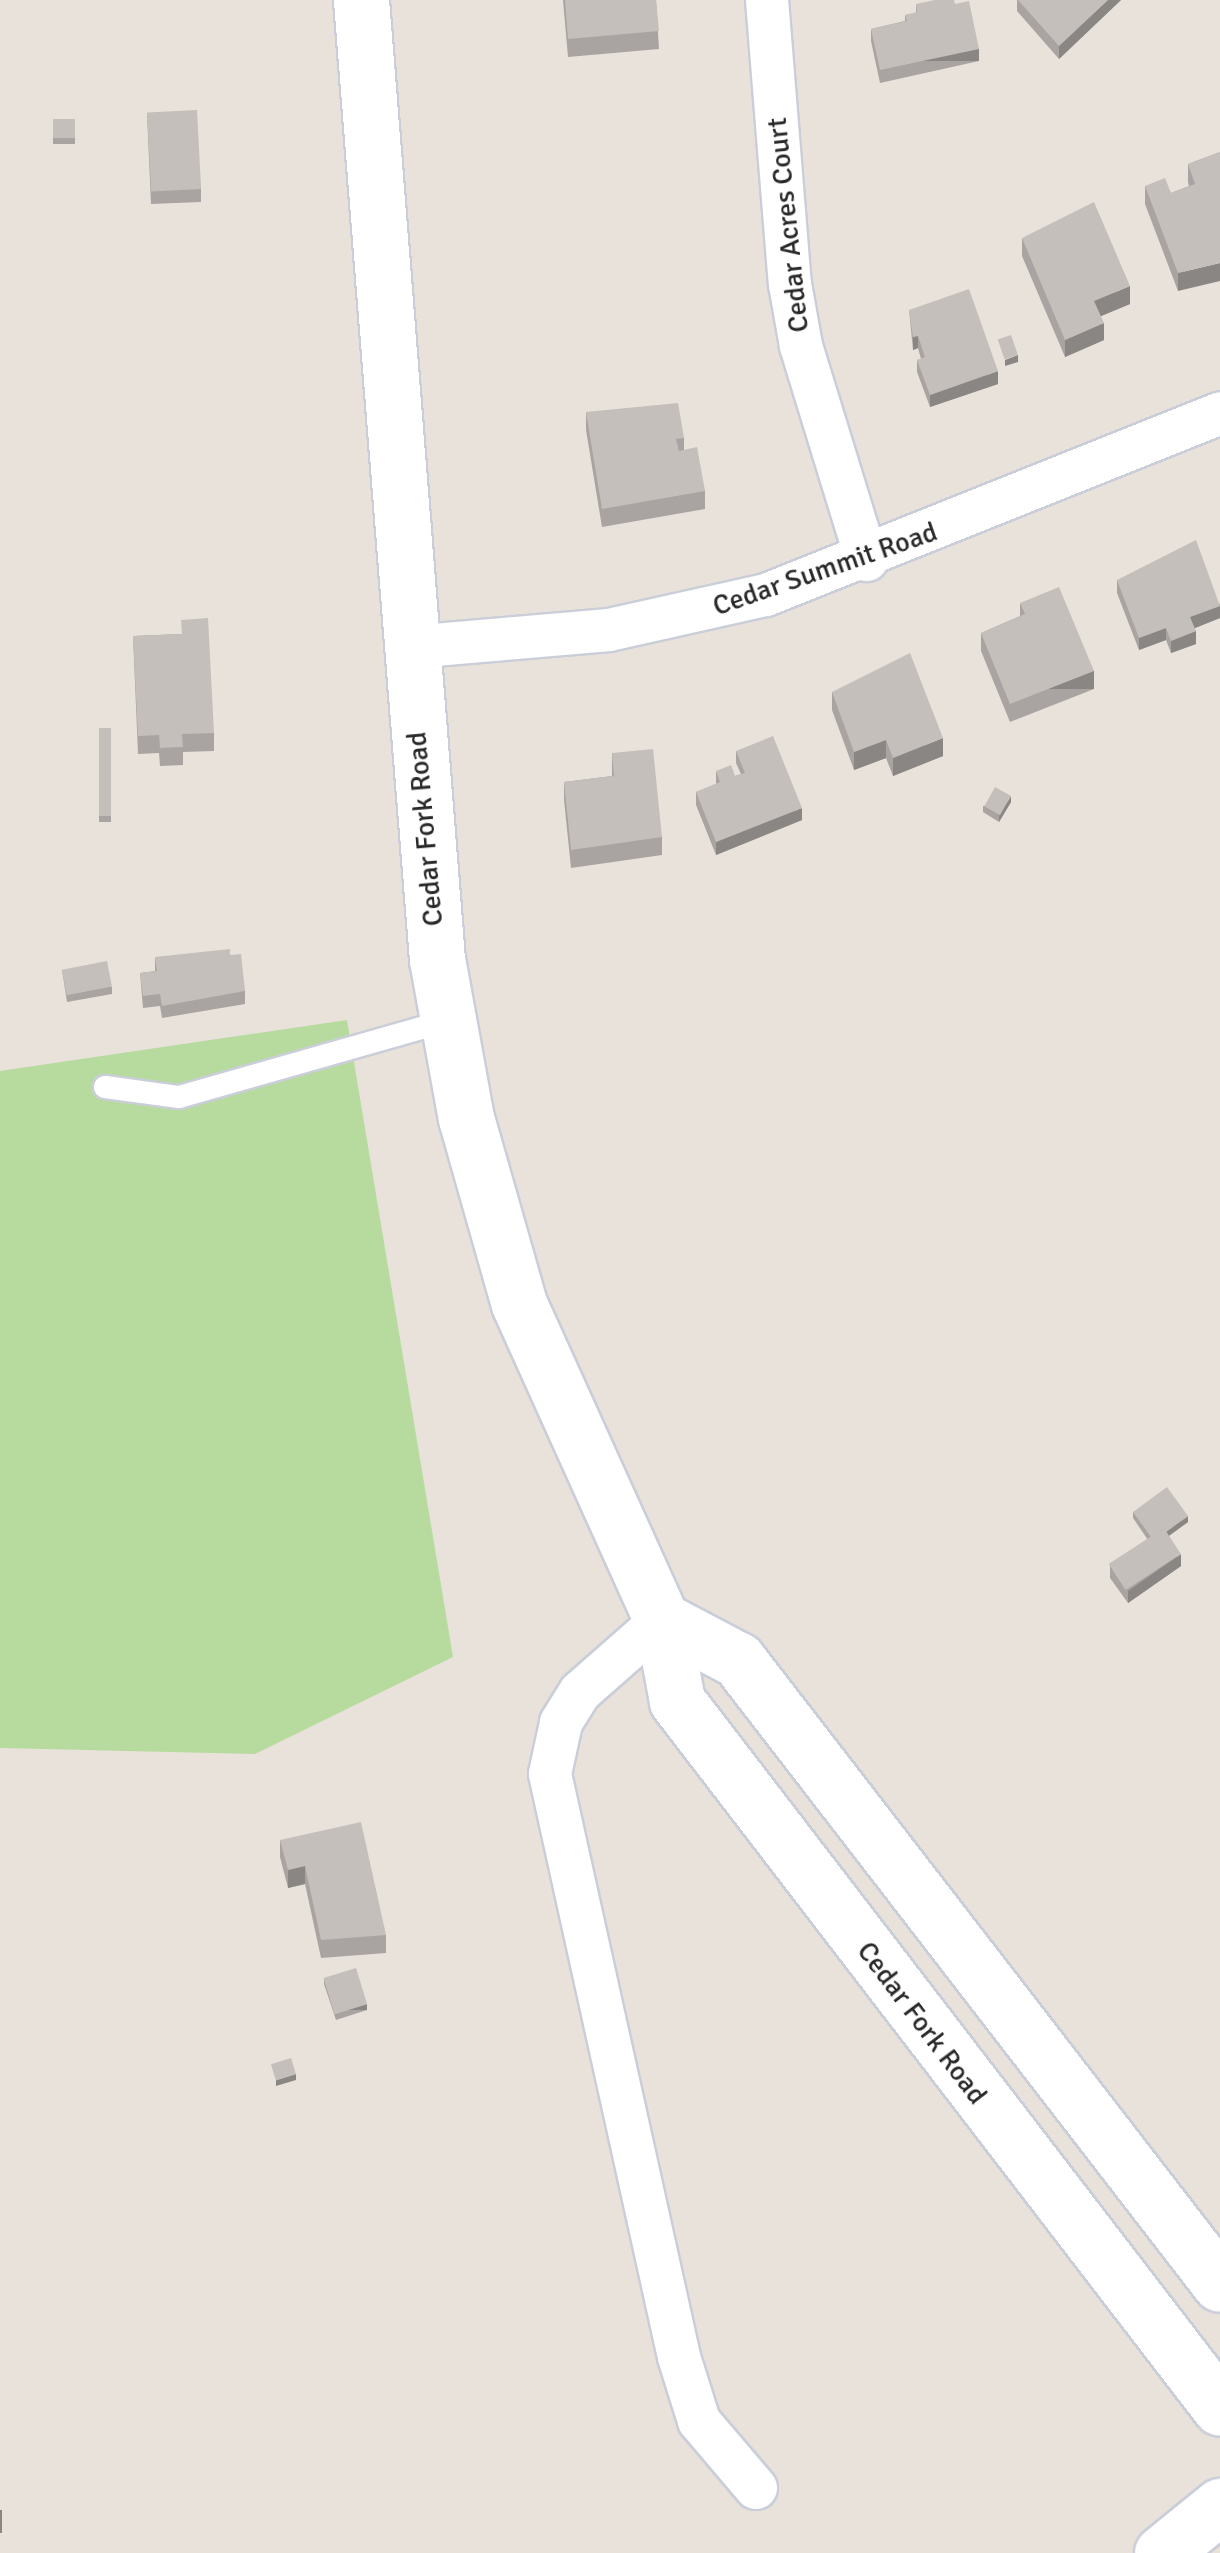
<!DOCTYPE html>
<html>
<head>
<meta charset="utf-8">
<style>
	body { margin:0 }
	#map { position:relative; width:1220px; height:2553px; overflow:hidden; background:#e9e2db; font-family:Signika,sans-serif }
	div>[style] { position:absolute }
	.green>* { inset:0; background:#b7da9e }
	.roads { filter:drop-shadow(2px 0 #caced8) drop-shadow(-2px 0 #caced8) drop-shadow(0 2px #caced8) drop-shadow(0 -2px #caced8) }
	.lane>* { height:22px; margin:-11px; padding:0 11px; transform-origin:11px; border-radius:11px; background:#fff }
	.street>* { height:42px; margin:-21px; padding:0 21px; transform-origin:21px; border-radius:21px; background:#fff }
	.secondary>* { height:55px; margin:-27.5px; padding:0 27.5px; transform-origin:27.5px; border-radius:27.5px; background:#fff }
	.wall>* { inset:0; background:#a9a4a1; transform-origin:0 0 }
	.shaded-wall>* { inset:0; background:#898683; transform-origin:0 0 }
	.building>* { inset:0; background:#c4bfbb; transform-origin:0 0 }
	span { translate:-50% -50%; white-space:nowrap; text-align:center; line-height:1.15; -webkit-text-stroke:8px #fff; paint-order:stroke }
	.street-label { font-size:28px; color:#282828 }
</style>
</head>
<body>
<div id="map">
	<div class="green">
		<div style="clip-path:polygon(347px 1020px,453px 1657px,255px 1754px,0 1748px,0 1071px)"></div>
	</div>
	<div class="roads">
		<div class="lane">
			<div style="left:105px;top:1087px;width:75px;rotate:7.7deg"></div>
			<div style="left:179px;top:1097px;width:278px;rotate:-15.9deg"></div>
		</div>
		<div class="street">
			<div style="left:767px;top:0;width:285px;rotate:85.4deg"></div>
			<div style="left:790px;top:284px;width:63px;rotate:79.9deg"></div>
			<div style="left:801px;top:346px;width:224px;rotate:72.9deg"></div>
			<div style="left:411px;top:647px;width:199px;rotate:-4.9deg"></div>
			<div style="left:609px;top:630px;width:161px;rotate:-12.6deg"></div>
			<div style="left:766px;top:595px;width:489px;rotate:-21.8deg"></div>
			<div style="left:662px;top:1620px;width:109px;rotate:138.7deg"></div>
			<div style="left:580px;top:1692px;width:36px;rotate:122deg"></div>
			<div style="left:561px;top:1723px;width:52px;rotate:102.2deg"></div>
			<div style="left:550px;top:1774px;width:597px;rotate:77.52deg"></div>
			<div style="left:679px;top:2357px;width:67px;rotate:72.6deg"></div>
			<div style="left:699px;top:2421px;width:88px;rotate:49.6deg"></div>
		</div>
		<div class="secondary">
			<div style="left:361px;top:0;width:962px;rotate:85.47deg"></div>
			<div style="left:437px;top:959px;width:162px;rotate:79.7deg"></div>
			<div style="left:466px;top:1118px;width:193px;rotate:74.1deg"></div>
			<div style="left:519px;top:1304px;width:347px;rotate:65.7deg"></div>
			<div style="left:662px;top:1620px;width:82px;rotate:79.5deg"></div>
			<div style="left:677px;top:1701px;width:891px;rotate:52.47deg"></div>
			<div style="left:662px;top:1620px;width:86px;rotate:27.8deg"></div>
			<div style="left:738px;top:1660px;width:788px;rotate:52.32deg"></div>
			<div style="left:1162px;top:2553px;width:75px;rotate:-39deg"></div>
		</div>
	</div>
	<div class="wall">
		<div style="clip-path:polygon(563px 0,656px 0,659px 49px,568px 57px)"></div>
		<div style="clip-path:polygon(1017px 0,1121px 0,1059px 59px,1017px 11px)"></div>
		<div style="clip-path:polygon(916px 4px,979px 61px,880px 83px,871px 41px,871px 29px,905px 21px,905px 15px,916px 13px)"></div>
		<div style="clip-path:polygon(147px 114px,201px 189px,201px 202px,151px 204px)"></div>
		<div style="left:53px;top:119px;width:22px;height:25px"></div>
		<div style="clip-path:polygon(1220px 152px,1178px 291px,1145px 204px,1145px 186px,1171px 193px,1189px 186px,1188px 182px,1188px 164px)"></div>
		<div style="clip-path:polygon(1022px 238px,1130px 304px,1101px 316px,1104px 340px,1065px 357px,1022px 256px)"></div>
		<div style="clip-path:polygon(909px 310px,998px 384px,930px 407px,917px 372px,917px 360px,921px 359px,918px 348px,913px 350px)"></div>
		<div style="clip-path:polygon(586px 412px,684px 438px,684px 450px,705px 491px,705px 509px,602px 527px,586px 430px)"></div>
		<div style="clip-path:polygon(1117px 580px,1220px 604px,1220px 618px,1195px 628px,1196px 644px,1171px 653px,1166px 640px,1139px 650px,1117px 593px)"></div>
		<div style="clip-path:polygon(1020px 603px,1094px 689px,1010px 722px,981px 651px,981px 633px,1020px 616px)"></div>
		<div style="clip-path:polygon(181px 634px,214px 733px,214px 751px,183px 752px,183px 765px,160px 766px,159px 753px,138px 754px,133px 636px)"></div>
		<div style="clip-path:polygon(832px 692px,943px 756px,893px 776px,886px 758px,854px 770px,832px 710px)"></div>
		<div style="left:99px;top:728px;width:12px;height:94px"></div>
		<div style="clip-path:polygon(736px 751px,802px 820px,716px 855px,696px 805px,696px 792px,716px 784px,716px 771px,735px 776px,741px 774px,736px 763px)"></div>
		<div style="clip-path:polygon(612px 753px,662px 837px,662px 855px,571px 868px,564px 800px,564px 782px,612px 776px)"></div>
		<div style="clip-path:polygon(1011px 802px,999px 822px,983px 812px,983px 806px)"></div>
		<div style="clip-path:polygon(230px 955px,245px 991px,245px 1004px,162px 1018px,160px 1006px,143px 1008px,140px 973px,155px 971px,155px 957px)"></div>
		<div style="clip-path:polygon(62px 970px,112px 987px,112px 994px,67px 1002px)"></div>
		<div style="clip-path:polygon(1133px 1512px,1188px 1522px,1169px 1536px,1181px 1566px,1128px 1603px,1110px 1578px,1110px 1566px,1148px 1540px,1133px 1518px)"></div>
		<div style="clip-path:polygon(280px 1840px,386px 1935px,386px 1953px,321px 1958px,305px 1884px,288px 1888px,280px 1857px)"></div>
		<div style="clip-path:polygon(324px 1978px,367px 2010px,336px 2020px,324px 1984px)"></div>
	</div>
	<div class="shaded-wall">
		<div style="clip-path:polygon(1108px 0,1121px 0,1059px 59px,1059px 46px)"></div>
		<div style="left:979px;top:49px;width:12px;height:101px;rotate:90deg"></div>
		<div style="clip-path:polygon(1220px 263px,1220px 281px,1178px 291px,1178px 273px)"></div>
		<div style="clip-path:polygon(1130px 286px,1130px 304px,1094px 319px,1094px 301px)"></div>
		<div style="clip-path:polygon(1104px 323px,1104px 340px,1065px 357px,1065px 340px)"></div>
		<div style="clip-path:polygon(918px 336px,918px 348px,913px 350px,913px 337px)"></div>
		<div style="clip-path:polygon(1018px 355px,1018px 362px,1005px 366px,1005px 360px)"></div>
		<div style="clip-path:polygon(998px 371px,998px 384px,930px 407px,930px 395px)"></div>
		<div style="clip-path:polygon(1220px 606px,1220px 618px,1190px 630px,1190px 617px)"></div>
		<div style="clip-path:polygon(1166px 628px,1166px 640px,1139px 650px,1139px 638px)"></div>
		<div style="clip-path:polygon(1196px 631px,1196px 644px,1171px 653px,1171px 641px)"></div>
		<div style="left:1094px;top:671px;width:18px;height:90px;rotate:90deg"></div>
		<div style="clip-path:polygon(943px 738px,943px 756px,893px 776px,893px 758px)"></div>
		<div style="clip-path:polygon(886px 740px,886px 758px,854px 770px,854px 752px)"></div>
		<div style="clip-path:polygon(1011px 796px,1011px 802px,999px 822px,999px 816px)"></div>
		<div style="clip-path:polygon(802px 808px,802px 820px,716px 855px,716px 842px)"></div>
		<div style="clip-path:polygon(1188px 1516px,1188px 1522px,1153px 1547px,1153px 1541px)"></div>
		<div style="clip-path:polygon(1181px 1554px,1181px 1566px,1128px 1603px,1128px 1591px)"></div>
		<div style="clip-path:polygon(305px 1866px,305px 1884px,288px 1888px,288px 1870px)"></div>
		<div style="left:367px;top:2004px;width:6px;height:33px;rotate:90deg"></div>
		<div style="clip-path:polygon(296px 2074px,296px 2080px,276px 2086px,276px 2080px)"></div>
		<div style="left:2px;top:2510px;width:23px;height:2px;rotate:90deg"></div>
	</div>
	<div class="building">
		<div style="clip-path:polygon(565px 0,656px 0,659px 31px,568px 39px)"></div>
		<div style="clip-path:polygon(935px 0,954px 0,955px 4px,969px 1px,979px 49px,880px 70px,871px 29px,907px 21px,905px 15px,917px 12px,916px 4px)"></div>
		<div style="clip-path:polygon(1018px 0,1108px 0,1059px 46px)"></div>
		<div style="left:197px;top:110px;width:79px;height:50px;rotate:87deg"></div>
		<div style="left:53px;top:119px;width:22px;height:19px"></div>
		<div style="clip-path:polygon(1220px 152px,1220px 263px,1178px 273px,1145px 186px,1165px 178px,1171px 193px,1195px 184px,1188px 164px)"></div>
		<div style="clip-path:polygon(1094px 202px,1130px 286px,1094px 301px,1104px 323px,1065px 340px,1022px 238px)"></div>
		<div style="clip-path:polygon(969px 289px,998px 371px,930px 395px,917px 360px,925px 357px,918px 336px,913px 337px,909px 310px)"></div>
		<div style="left:1011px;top:335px;width:21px;height:14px;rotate:71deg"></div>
		<div style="clip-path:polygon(678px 403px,684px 438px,676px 439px,679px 451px,697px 447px,705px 491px,602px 509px,586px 412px)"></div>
		<div style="clip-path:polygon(1196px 540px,1220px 606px,1190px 617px,1196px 631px,1171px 641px,1166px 628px,1139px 638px,1117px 580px)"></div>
		<div style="clip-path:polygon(1059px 587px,1094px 671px,1010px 704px,981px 633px,1025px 614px,1020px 603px)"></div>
		<div style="clip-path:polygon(208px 618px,214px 733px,182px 734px,183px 747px,160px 748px,159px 735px,138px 736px,133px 636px,182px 634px,181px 620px)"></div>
		<div style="clip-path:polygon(910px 653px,943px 738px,893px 758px,886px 740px,854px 752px,832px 692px)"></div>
		<div style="left:99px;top:728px;width:12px;height:88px"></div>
		<div style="clip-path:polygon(773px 736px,802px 808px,716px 842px,696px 792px,720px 782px,716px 771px,731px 765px,735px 776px,745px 773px,736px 751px)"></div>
		<div style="clip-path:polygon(653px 749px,662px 837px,571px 850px,564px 782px,614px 776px,612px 753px)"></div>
		<div style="left:995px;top:787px;width:18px;height:22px;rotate:29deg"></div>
		<div style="clip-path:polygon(230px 949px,230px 955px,241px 954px,245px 991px,162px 1006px,160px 994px,143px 996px,140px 973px,157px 971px,155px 957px)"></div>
		<div style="left:107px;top:961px;width:26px;height:46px;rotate:79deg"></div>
		<div style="clip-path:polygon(1167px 1487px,1188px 1516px,1166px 1532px,1164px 1528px,1151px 1537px,1133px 1512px)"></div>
		<div style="left:1164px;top:1528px;width:31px;height:66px;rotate:57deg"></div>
		<div style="clip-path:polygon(361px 1822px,386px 1935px,321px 1940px,305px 1866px,288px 1870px,280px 1840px)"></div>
		<div style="left:356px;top:1968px;width:38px;height:34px;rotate:73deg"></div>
		<div style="left:291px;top:2058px;width:17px;height:21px;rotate:73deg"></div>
	</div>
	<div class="street-label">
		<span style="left:788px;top:225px;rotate:-96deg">Cedar Acres Court</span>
		<span style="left:825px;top:569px;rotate:-19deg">Cedar Summit Road</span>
		<span style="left:425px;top:829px;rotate:-95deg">Cedar Fork Road</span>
		<span style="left:922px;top:2023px;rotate:53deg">Cedar Fork Road</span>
	</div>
</div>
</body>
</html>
